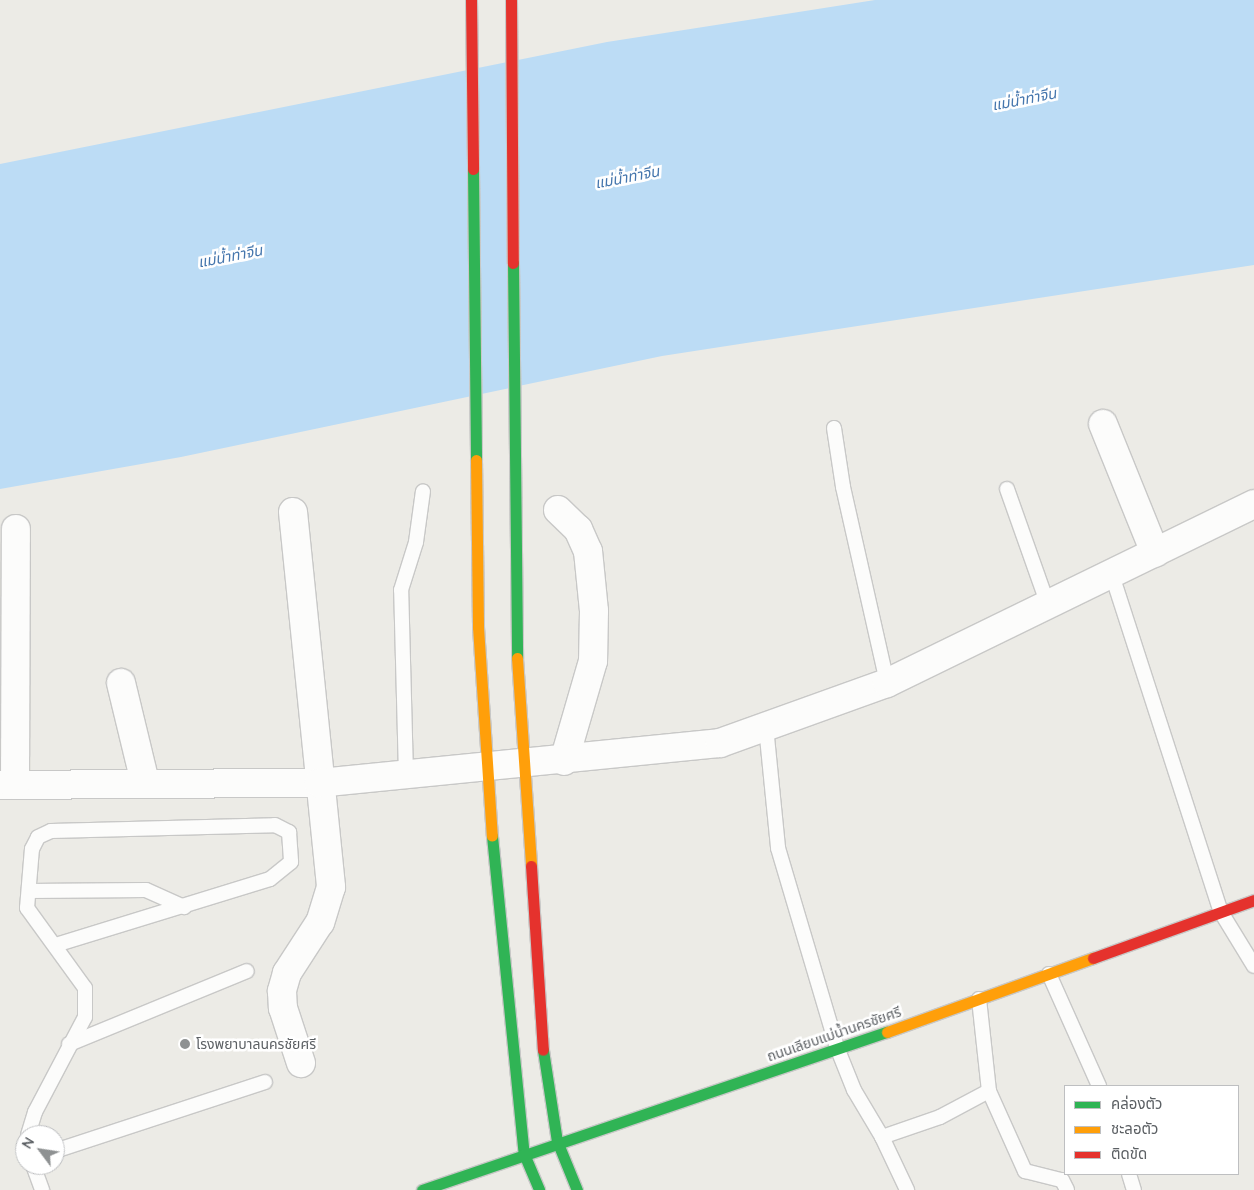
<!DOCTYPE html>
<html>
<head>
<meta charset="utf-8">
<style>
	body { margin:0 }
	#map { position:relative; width:1254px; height:1190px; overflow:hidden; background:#ecebe6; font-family:Quicksand,"Noto Sans Thai",sans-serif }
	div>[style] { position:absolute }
	.water>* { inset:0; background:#bcdcf5 }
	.roads { filter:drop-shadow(1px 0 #c8c8c7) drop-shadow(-1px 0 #c8c8c7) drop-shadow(0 1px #c8c8c7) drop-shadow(0 -1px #c8c8c7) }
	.lane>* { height:14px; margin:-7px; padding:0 7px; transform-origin:7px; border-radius:7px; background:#fcfcfb }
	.street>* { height:28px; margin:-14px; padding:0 14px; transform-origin:14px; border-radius:14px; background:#fcfcfb }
	.fast>* { height:11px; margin:-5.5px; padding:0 5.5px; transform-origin:5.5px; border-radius:5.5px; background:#30b455 }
	.slow>* { height:11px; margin:-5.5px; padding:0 5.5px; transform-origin:5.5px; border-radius:5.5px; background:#ff9f0a }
	.jam>* { height:11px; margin:-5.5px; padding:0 5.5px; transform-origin:5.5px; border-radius:5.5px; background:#e5322d }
	.dots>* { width:14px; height:14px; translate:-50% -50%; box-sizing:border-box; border:2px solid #fff; border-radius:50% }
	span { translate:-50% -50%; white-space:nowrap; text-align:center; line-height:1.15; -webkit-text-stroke:5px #fff; paint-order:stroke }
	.street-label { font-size:14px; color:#5c6064 }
	.poi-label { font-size:14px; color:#5c6064 }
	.left { translate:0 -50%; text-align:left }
	.water-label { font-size:15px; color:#4576ad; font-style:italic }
	.legend { position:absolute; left:1064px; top:1085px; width:175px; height:90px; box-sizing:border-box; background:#fff; border:1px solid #bebfc1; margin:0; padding:6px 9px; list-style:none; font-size:15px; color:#5c6064 }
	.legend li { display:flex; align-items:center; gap:10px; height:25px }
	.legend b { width:25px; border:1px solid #bebfc1 }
	.north { position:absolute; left:15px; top:1125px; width:50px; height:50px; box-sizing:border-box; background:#fff; border:1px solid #bebfc1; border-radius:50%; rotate:301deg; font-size:14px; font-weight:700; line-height:20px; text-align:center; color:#5c6064 }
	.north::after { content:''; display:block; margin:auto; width:18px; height:22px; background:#8e9192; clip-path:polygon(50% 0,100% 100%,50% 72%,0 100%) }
</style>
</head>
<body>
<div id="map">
	<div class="water">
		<div style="clip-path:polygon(875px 0,1254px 0,1254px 265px,662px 356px,181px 457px,0 489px,0 164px,607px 42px)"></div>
	</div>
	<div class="roads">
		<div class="lane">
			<div style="left:834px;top:428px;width:60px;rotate:81.3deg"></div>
			<div style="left:843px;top:487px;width:201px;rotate:77.3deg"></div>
			<div style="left:1007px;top:489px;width:123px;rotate:70.5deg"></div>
			<div style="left:1112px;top:575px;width:354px;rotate:72.1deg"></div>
			<div style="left:1221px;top:912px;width:63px;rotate:58.6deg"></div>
			<div style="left:766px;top:727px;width:122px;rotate:84.3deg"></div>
			<div style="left:778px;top:848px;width:211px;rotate:73.5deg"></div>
			<div style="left:838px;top:1050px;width:43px;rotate:68.2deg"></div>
			<div style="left:854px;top:1090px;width:55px;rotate:59.2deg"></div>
			<div style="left:882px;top:1137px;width:59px;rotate:64.7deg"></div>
			<div style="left:406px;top:775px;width:185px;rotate:-91.5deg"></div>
			<div style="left:401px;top:590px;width:50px;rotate:-72.6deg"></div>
			<div style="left:416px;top:542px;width:51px;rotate:-82.2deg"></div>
			<div style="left:29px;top:891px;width:117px;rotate:-0.5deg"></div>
			<div style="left:146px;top:890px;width:42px;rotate:24.1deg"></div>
			<div style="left:1049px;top:974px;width:123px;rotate:65.9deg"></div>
			<div style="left:979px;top:999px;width:93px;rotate:83.8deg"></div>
			<div style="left:989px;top:1091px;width:88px;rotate:65.8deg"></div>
			<div style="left:1025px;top:1171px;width:38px;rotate:14deg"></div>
			<div style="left:1062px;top:1180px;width:11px;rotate:63deg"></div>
			<div style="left:69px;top:1044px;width:192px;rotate:-22.3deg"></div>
			<div style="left:28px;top:1135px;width:24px;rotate:-73deg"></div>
			<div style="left:35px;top:1112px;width:107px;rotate:-62.2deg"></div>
			<div style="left:85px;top:1017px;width:29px;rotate:-90deg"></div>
			<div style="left:85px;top:988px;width:99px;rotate:-125.9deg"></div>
			<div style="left:27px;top:908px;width:59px;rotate:-85.2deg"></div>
			<div style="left:32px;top:849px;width:13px;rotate:-63deg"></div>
			<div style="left:38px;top:837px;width:14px;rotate:-25deg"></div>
			<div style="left:51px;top:831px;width:224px;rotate:-1.5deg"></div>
			<div style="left:275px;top:825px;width:16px;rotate:27deg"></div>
			<div style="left:289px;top:832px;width:30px;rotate:86deg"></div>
			<div style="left:291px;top:862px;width:27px;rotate:141deg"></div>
			<div style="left:270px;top:879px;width:224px;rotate:162.9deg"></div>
			<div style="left:882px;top:1137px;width:61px;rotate:-19deg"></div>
			<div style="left:940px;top:1117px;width:55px;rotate:-28deg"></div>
			<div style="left:55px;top:1151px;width:221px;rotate:-18.2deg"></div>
			<div style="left:33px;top:1165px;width:27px;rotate:70deg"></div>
			<div style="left:1129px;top:1174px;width:17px;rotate:73deg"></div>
		</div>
		<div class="street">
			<div style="left:1103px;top:424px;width:139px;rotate:68deg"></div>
			<div style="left:558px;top:510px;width:28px;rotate:44deg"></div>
			<div style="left:578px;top:529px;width:24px;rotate:66deg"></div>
			<div style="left:588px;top:551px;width:60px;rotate:84.3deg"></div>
			<div style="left:594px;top:611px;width:50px;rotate:91.1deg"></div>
			<div style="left:593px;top:661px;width:104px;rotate:106.2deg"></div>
			<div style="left:293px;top:512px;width:377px;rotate:84.2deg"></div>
			<div style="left:331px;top:887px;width:37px;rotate:107deg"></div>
			<div style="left:320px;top:922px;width:61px;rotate:122.9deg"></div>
			<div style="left:287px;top:973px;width:19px;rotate:106deg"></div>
			<div style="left:282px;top:991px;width:17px;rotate:87deg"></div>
			<div style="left:283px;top:1008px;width:58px;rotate:71.9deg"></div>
			<div style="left:121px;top:683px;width:102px;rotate:76.4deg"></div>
			<div style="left:0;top:785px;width:319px;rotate:-0.4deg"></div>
			<div style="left:319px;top:783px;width:403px;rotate:-5.7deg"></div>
			<div style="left:720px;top:743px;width:177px;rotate:-19.8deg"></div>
			<div style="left:887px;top:683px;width:408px;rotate:-26deg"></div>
			<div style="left:15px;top:785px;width:256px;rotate:-89.8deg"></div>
		</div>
		<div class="fast">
			<div style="left:473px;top:169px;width:291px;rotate:89.4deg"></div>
			<div style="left:513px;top:263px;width:395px;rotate:89.4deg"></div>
			<div style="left:492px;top:836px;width:320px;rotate:84.3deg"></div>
			<div style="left:524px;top:1154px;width:39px;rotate:67deg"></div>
			<div style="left:543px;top:1050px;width:92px;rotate:81.3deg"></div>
			<div style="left:557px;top:1141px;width:53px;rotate:67.8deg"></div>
			<div style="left:422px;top:1190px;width:491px;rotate:-18.8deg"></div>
		</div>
		<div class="slow">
			<div style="left:476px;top:460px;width:167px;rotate:89.3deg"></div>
			<div style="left:478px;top:627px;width:209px;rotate:86.2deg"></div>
			<div style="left:517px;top:658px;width:208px;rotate:86.1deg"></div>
			<div style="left:887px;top:1032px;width:219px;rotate:-19.8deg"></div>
		</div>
		<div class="jam">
			<div style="left:471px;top:0;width:169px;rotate:89.3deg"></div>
			<div style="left:511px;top:0;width:263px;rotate:89.6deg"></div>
			<div style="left:531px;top:866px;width:184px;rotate:86.3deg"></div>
			<div style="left:1093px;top:958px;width:171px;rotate:-19.8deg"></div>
		</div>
	</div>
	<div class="dots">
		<div style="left:185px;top:1044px;background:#8e9192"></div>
	</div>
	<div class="street-label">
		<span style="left:834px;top:1034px;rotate:-19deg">ถนนเลียบแม่น้ำนครชัยศรี</span>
	</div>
	<div class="poi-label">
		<span class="left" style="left:196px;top:1044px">โรงพยาบาลนครชัยศรี</span>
	</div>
	<div class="water-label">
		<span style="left:1024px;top:99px;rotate:-11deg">แม่น้ำท่าจีน</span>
		<span style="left:627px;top:177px;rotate:-11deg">แม่น้ำท่าจีน</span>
		<span style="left:230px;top:256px;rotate:-11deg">แม่น้ำท่าจีน</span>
	</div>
	<ul class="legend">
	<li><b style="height:6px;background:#30b455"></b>คล่องตัว</li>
	<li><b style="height:6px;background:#ff9f0a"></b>ชะลอตัว</li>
	<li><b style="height:6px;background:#e5322d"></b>ติดขัด</li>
	</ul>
	<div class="north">N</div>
</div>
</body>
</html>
